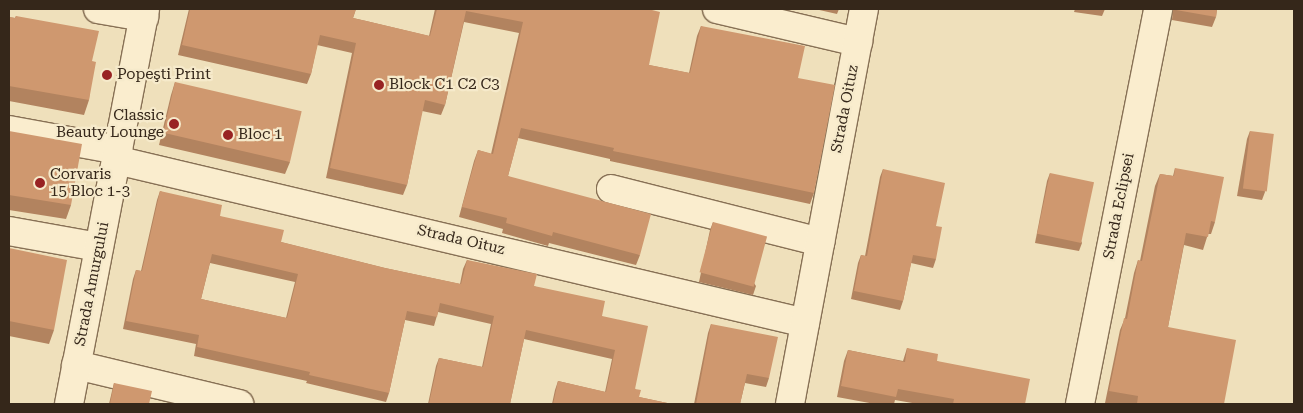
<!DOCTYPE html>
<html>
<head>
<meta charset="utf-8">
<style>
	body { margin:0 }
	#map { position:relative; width:1303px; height:413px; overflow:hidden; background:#efe0bb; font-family:"Roboto Serif",serif }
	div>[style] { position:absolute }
	.roads { filter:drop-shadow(1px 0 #877055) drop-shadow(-1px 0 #877055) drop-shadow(0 1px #877055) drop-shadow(0 -1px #877055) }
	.minor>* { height:28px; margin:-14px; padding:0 14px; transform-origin:14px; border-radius:14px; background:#faedce }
	.wall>* { inset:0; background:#b2835f }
	.building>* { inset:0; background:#cf986f; transform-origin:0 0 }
	.dots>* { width:14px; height:14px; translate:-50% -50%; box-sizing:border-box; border:2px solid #f6eacb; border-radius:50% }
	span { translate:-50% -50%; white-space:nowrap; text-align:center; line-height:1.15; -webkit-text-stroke:4.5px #f6eacb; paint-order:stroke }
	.poi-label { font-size:15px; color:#35271a }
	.left { translate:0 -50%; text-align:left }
	.right { translate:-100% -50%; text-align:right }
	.street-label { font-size:15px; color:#35271a }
	.frame { position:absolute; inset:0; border:10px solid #35271a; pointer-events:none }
</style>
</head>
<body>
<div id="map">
	<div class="roads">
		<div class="minor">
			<div style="left:98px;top:9px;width:47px;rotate:9.9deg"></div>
			<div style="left:717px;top:9px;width:145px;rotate:13.2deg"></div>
			<div style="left:9px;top:130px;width:111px;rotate:10.4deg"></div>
			<div style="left:116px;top:160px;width:708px;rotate:13.31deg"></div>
			<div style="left:611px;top:189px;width:216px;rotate:14.2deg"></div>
			<div style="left:9px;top:231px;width:91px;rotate:10.1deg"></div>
			<div style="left:76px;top:365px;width:168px;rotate:13.5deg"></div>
			<div style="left:69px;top:404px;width:402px;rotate:-79.1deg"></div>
			<div style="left:790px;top:404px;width:402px;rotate:-79.4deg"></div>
			<div style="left:1080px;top:404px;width:403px;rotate:-78.8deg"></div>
		</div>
	</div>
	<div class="wall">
		<div style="clip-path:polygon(189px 9px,356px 9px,353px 18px,429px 36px,435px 9px,565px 9px,570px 10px,570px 9px,648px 9px,649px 65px,689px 73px,697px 36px,701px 26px,798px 78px,814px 193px,810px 204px,610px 161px,610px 159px,518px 138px,508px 176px,640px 255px,636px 265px,549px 243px,548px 246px,502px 233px,503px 229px,459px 217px,474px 161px,478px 150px,491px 154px,519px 33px,464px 22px,445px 105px,441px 115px,422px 111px,407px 185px,403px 195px,326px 178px,352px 53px,317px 45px,311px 74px,307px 84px,178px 55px)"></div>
		<div style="clip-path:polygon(815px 9px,839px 9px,837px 14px)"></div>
		<div style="clip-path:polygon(1075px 9px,1105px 9px,1102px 16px,1074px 12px)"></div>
		<div style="clip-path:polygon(1173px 9px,1217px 9px,1216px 17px,1212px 27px,1172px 20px)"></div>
		<div style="clip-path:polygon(16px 16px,92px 61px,89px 100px,84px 115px,9px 101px,9px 17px,15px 18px)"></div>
		<div style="clip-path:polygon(175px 82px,290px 162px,285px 174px,159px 145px,171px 95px)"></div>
		<div style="clip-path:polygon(9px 131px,71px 205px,66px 219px,9px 210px)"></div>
		<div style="clip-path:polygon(1250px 131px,1265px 192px,1262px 200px,1237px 196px,1247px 139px)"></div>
		<div style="clip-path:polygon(1175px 168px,1215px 222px,1211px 234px,1208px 234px,1203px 250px,1184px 245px,1168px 327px,1224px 404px,1112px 404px,1105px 403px,1120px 330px,1125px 318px,1134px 273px,1138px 260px,1140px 261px,1155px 186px,1160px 174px,1173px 176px)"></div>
		<div style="clip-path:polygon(883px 169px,936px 226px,936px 259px,933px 268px,911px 263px,903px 301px,900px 310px,851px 299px,858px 263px,861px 255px,865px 256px,880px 177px)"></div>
		<div style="clip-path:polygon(1050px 173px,1082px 243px,1079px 251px,1035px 243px,1047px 181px)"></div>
		<div style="clip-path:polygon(evenodd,160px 191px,281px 242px,385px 268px,460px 284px,463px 269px,467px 260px,534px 286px,602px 316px,639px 397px,672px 404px,552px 404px,555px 390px,558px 381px,605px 392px,612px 359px,524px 339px,510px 404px,428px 404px,436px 366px,439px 358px,482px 367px,491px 324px,438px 312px,434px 326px,405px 320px,389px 393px,386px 402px,306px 383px,307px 381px,194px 356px,196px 344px,123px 329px,133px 279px,136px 270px,141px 271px,157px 200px,160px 191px,210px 263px,295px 282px,286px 318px,201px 299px,210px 263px)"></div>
		<div style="clip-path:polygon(713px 222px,756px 286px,753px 295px,699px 282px,710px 230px)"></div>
		<div style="clip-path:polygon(9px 248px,54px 330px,49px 344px,9px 336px)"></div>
		<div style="clip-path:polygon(711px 324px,769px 378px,766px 387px,745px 383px,740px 404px,694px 404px,708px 333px)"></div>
		<div style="clip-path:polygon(907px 348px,937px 361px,1025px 404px,918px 404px,895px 400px,894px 404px,875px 404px,837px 397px,844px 361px,848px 350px,903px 361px)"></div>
		<div style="clip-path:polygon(114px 383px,149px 404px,109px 404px,112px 391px)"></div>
	</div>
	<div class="building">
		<div style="clip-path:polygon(190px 9px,356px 9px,353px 18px,430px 36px,437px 9px,565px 9px,572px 10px,572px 9px,648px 9px,660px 12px,649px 65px,690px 73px,701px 26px,805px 46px,798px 78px,835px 85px,814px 193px,613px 151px,614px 148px,521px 128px,508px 176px,651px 214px,640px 255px,553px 232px,552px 236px,506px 223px,507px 218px,462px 207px,478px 150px,493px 154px,523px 22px,466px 11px,445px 105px,425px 100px,407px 185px,330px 168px,356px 43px,320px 35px,311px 74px,182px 45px)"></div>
		<div style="clip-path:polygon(1176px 9px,1217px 9px,1216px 17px,1176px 10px)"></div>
		<div style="clip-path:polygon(16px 16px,99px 31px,92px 61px,96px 62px,89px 100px,9px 86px,9px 17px,15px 18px)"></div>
		<div style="left:175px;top:82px;width:130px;height:52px;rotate:13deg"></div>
		<div style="clip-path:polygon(9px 131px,82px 144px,71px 205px,9px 195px)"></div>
		<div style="left:1250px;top:131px;width:24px;height:58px;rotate:7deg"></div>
		<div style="clip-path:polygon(1175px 168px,1224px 177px,1215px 222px,1211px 221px,1208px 237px,1186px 233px,1168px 327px,1236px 340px,1224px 404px,1137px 404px,1138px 396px,1109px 391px,1124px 318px,1127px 319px,1138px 260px,1142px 261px,1160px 174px,1174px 176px)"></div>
		<div style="clip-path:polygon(883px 169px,945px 183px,936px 226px,942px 227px,936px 259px,913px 255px,903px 301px,854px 291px,861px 255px,867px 256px)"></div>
		<div style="left:1050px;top:173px;width:45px;height:62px;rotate:12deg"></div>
		<div style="clip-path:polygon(evenodd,160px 191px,222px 205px,220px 216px,284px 230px,281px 242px,385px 268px,461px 284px,467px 260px,537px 274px,534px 286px,605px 301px,602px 316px,648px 326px,635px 389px,641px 390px,639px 397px,672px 404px,553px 404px,558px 381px,606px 392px,615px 350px,526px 330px,510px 404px,434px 404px,429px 403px,439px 358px,483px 367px,494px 316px,440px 303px,437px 317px,407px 311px,389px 393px,309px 375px,310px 372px,197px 347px,199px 335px,126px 321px,136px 270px,142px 271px,160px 191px,212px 254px,298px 274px,287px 318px,201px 299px,212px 254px)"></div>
		<div style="left:713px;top:222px;width:56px;height:52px;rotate:15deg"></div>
		<div style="clip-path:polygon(9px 248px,67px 260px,54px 330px,9px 321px)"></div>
		<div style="clip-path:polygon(711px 324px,778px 337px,769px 378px,747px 374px,740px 404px,696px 404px)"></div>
		<div style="clip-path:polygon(907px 348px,938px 354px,937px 361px,1030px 379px,1025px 404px,953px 404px,954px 399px,898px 389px,896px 397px,841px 386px,848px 350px,905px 362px)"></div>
		<div style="clip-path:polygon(114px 383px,152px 391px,149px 404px,110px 404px)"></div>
	</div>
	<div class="dots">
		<div style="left:107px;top:75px;background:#982323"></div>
		<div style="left:379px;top:85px;background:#982323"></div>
		<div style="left:174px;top:124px;background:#982323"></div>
		<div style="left:228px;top:135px;background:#982323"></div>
		<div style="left:40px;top:183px;background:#982323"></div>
	</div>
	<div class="poi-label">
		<span class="left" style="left:117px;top:75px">Popeşti Print</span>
		<span class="left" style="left:389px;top:85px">Block C1 C2 C3</span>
		<span class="right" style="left:164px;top:124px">Classic<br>Beauty Lounge</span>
		<span class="left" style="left:238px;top:135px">Bloc 1</span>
		<span class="left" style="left:50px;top:183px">Corvaris<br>15 Bloc 1-3</span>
	</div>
	<div class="street-label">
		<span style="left:845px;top:109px;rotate:-79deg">Strada Oituz</span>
		<span style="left:1119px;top:206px;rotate:-79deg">Strada Eclipsei</span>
		<span style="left:461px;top:240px;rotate:13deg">Strada Oituz</span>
		<span style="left:92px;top:284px;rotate:-79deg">Strada Amurgului</span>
	</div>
	<div class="frame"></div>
</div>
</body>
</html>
